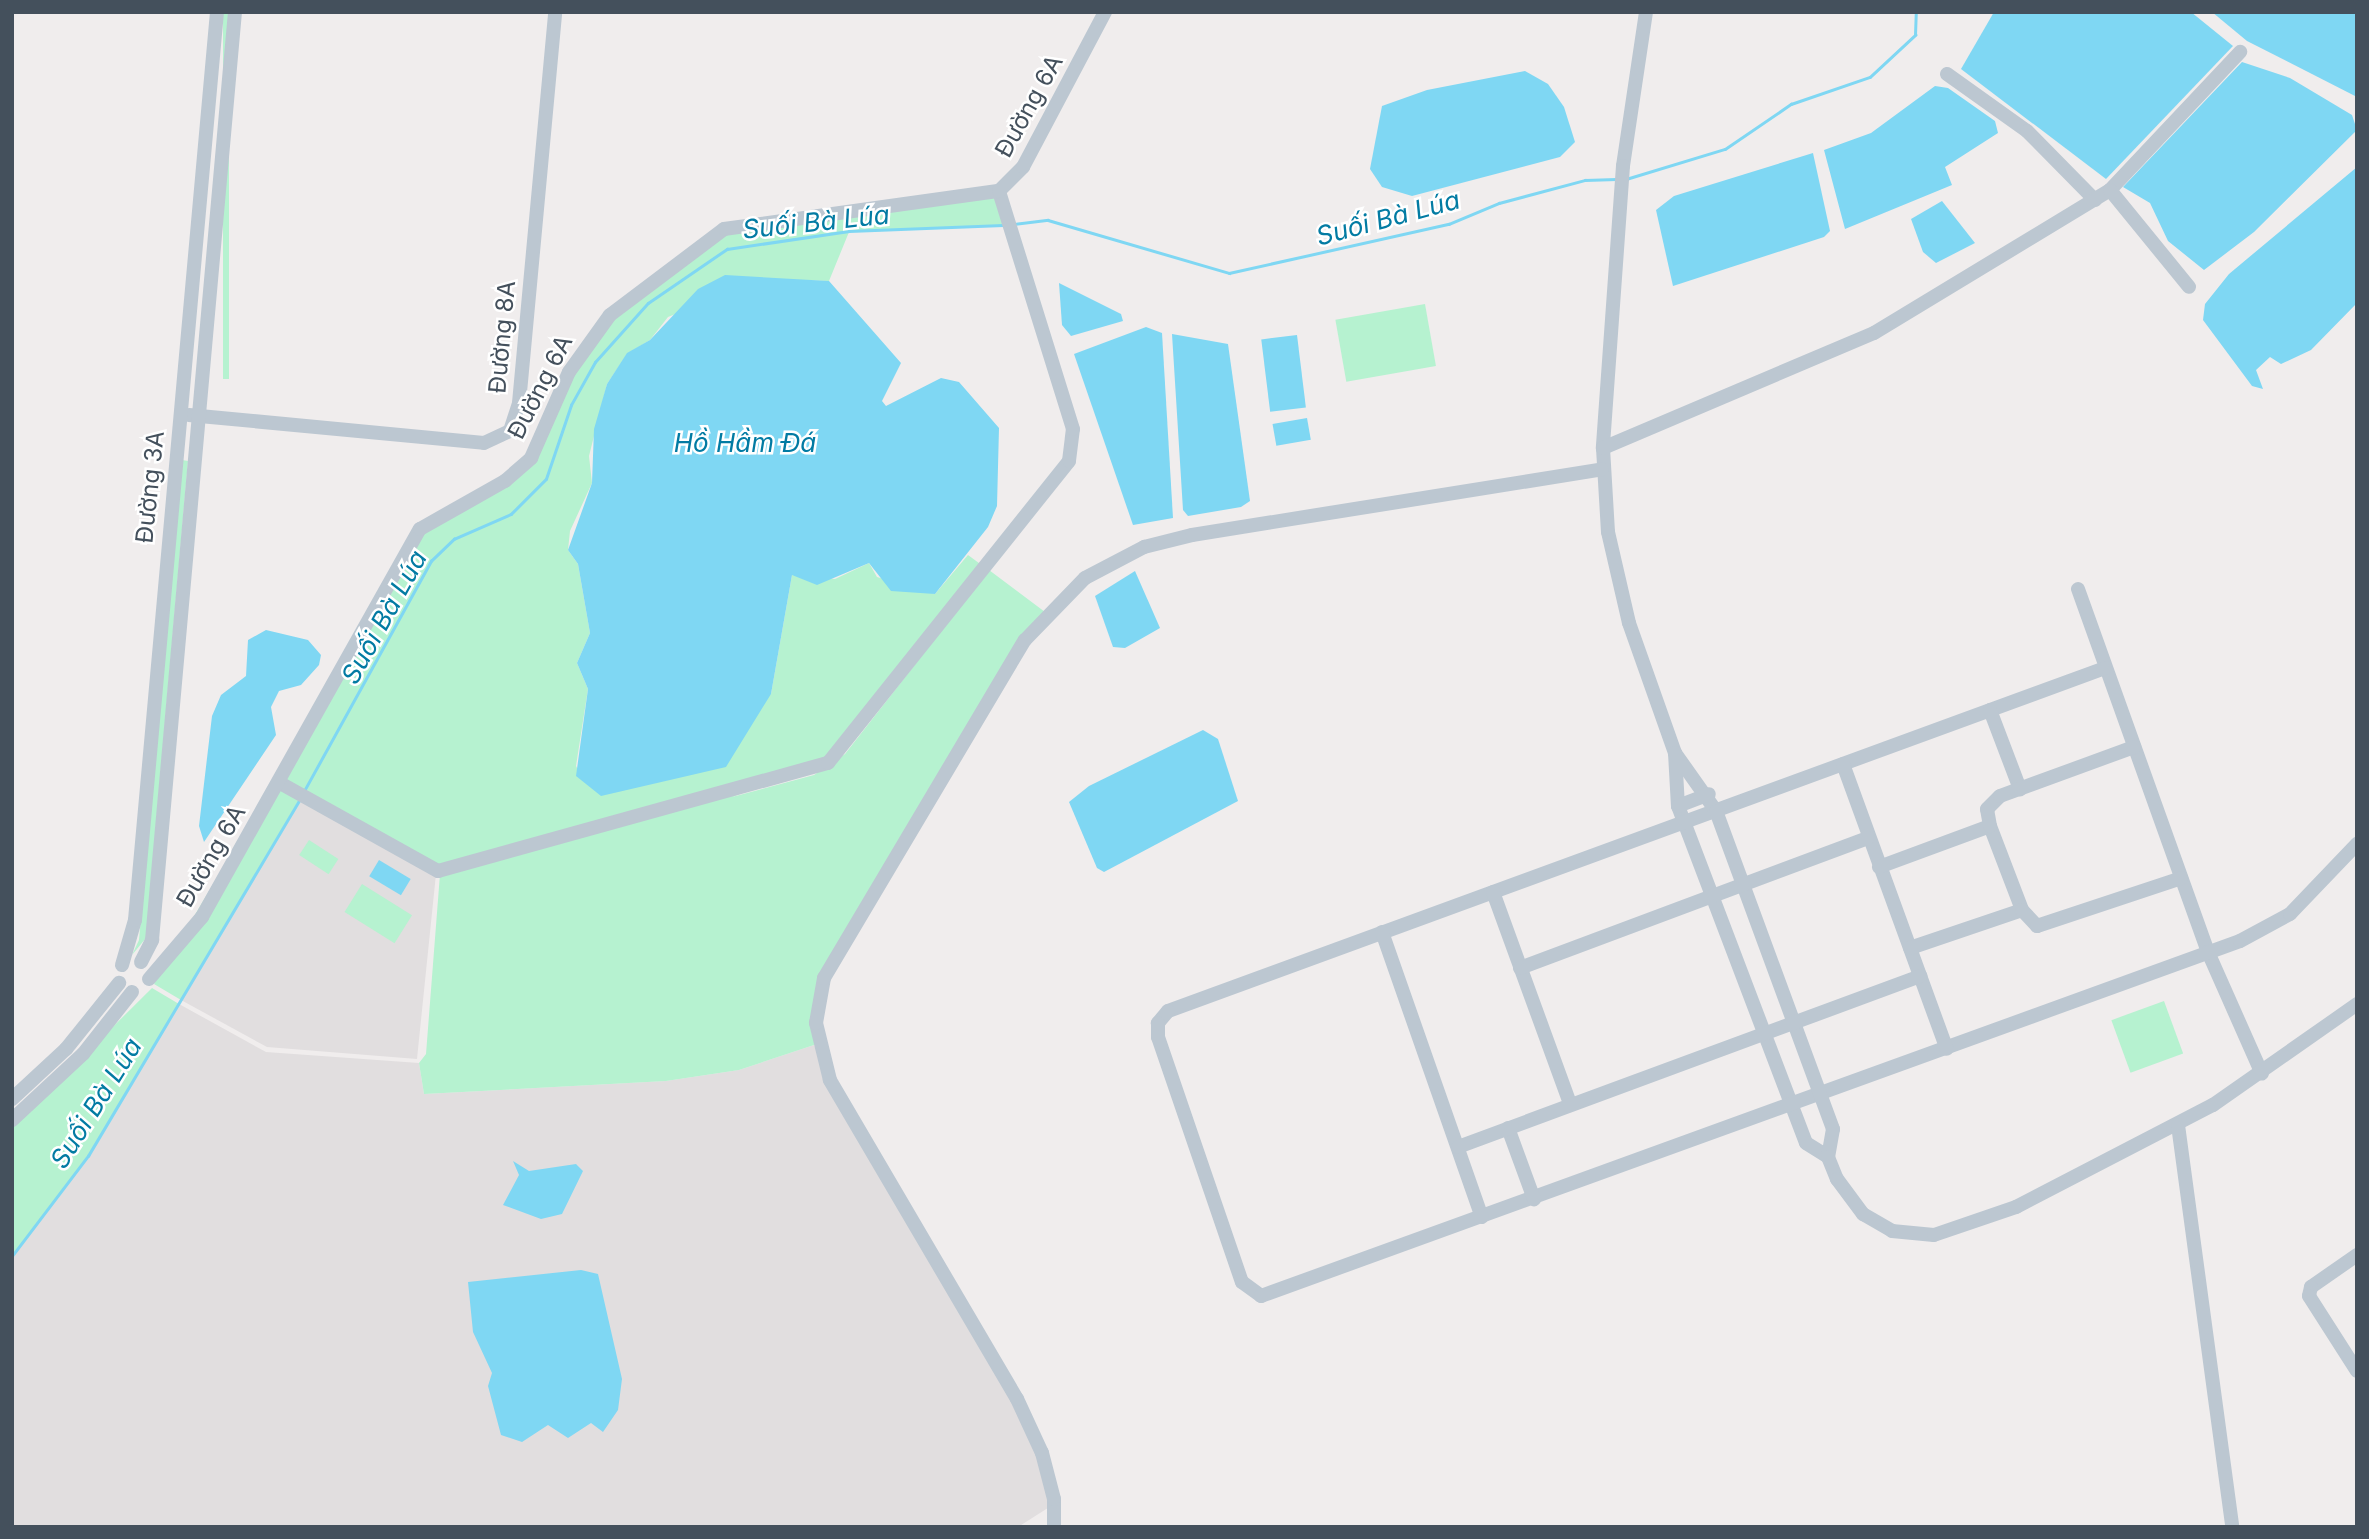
<!DOCTYPE html>
<html>
<head>
<meta charset="utf-8">
<style>
	body { margin:0 }
	#map { position:relative; width:2369px; height:1539px; overflow:hidden; background:#f0eded; font-family:Inter,sans-serif }
	div>[style] { position:absolute }
	.education>* { inset:0; background:#e1dedf }
	.green>* { inset:0; background:#b6f2d0; transform-origin:0 0 }
	.water>* { inset:0; background:#7fd7f3; transform-origin:0 0 }
	.stream>* { height:2.5px; margin:-1.25px; padding:0 1.25px; transform-origin:1.25px; border-radius:1.25px; background:#7fd7f3 }
	.minor>* { height:14px; margin:-7px; padding:0 7px; transform-origin:7px; border-radius:7px; background:#bcc7d1 }
	span { translate:-50% -50%; white-space:nowrap; text-align:center; line-height:1.15; -webkit-text-stroke:5px #fff; paint-order:stroke }
	.street-label { font-size:24px; color:#44505c }
	.water-label { font-size:26px; color:#027ba3; font-style:italic }
	.frame { position:absolute; inset:0; border:14px solid #44505c; pointer-events:none }
</style>
</head>
<body>
<div id="map">
	<div class="education">
		<div style="clip-path:polygon(300px 799px,436px 874px,417px 1059px,267px 1047px,181px 1000px)"></div>
		<div style="clip-path:polygon(179px 1004px,266px 1052px,419px 1063px,424px 1094px,666px 1081px,739px 1070px,814px 1045px,992px 1362px,1039px 1455px,1051px 1506px,1018px 1527px,12px 1527px,12px 1256px,88px 1156px)"></div>
	</div>
	<div class="green">
		<div style="left:223px;top:12px;width:6px;height:367px"></div>
		<div style="clip-path:polygon(997px 196px,1006px 225px,849px 232px,829px 281px,764px 279px,668px 317px,650px 340px,627px 354px,607px 384px,589px 456px,592px 483px,570px 531px,568px 550px,578px 564px,590px 633px,577px 663px,588px 689px,576px 766px,583px 780px,600px 790px,771px 694px,792px 575px,835px 579px,869px 563px,877px 577px,935px 594px,968px 555px,983px 566px,826px 761px,732px 797px,814px 775px,845px 754px,989px 570px,1045px 612px,837px 946px,814px 1045px,739px 1070px,666px 1081px,424px 1094px,419px 1063px,426px 1054px,440px 874px,303px 793px,181px 1000px,154px 984px,422px 531px,524px 470px,572px 373px,613px 317px,725px 232px)"></div>
		<div style="left:1425px;top:304px;width:63px;height:91px;rotate:80deg"></div>
		<div style="clip-path:polygon(182px 460px,188px 461px,146px 938px,132px 955px,139px 940px)"></div>
		<div style="left:309px;top:840px;width:35px;height:18px;rotate:33deg"></div>
		<div style="left:362px;top:884px;width:59px;height:33px;rotate:32deg"></div>
		<div style="clip-path:polygon(152px 988px,179px 1004px,88px 1156px,12px 1256px,12px 1127px)"></div>
		<div style="left:2164px;top:1001px;width:56px;height:56px;rotate:70deg"></div>
	</div>
	<div class="water">
		<div style="clip-path:polygon(1994px 12px,2191px 12px,2233px 46px,2106px 179px,1961px 69px)"></div>
		<div style="clip-path:polygon(2212px 12px,2357px 12px,2357px 97px,2247px 41px)"></div>
		<div style="clip-path:polygon(2242px 62px,2290px 78px,2352px 115px,2357px 130px,2254px 232px,2204px 270px,2168px 241px,2150px 203px,2123px 187px)"></div>
		<div style="clip-path:polygon(1525px 71px,1548px 84px,1564px 107px,1575px 142px,1560px 157px,1412px 196px,1382px 187px,1370px 169px,1382px 106px,1427px 90px)"></div>
		<div style="clip-path:polygon(1935px 86px,1948px 88px,1995px 121px,1998px 133px,1945px 167px,1952px 185px,1845px 229px,1824px 150px,1871px 133px)"></div>
		<div style="clip-path:polygon(1813px 153px,1830px 231px,1824px 237px,1673px 286px,1656px 210px,1674px 196px)"></div>
		<div style="clip-path:polygon(2357px 167px,2357px 303px,2311px 350px,2281px 364px,2270px 357px,2256px 370px,2263px 389px,2252px 386px,2203px 320px,2205px 304px,2229px 274px)"></div>
		<div style="clip-path:polygon(1942px 201px,1975px 243px,1936px 263px,1923px 252px,1911px 219px)"></div>
		<div style="clip-path:polygon(725px 275px,829px 281px,901px 363px,882px 401px,886px 406px,941px 378px,959px 382px,999px 428px,997px 506px,988px 527px,935px 594px,891px 591px,869px 563px,817px 585px,792px 575px,771px 694px,726px 767px,601px 796px,576px 776px,588px 689px,577px 663px,590px 633px,578px 564px,568px 550px,592px 483px,594px 429px,607px 384px,627px 353px,650px 340px,698px 289px)"></div>
		<div style="clip-path:polygon(1059px 283px,1121px 314px,1123px 321px,1071px 336px,1062px 325px)"></div>
		<div style="clip-path:polygon(1146px 327px,1162px 333px,1173px 518px,1133px 525px,1074px 354px)"></div>
		<div style="clip-path:polygon(1172px 334px,1228px 344px,1250px 501px,1241px 507px,1188px 516px,1183px 510px)"></div>
		<div style="left:1297px;top:335px;width:73px;height:36px;rotate:83deg"></div>
		<div style="left:1307px;top:418px;width:22px;height:35px;rotate:80deg"></div>
		<div style="clip-path:polygon(1135px 571px,1160px 628px,1125px 648px,1113px 647px,1095px 596px)"></div>
		<div style="clip-path:polygon(266px 630px,308px 640px,321px 655px,319px 665px,301px 685px,279px 691px,271px 707px,276px 735px,204px 842px,199px 826px,212px 716px,221px 695px,246px 676px,248px 640px)"></div>
		<div style="clip-path:polygon(1203px 730px,1218px 739px,1238px 801px,1104px 872px,1097px 868px,1069px 802px,1089px 786px)"></div>
		<div style="left:379px;top:860px;width:37px;height:19px;rotate:31deg"></div>
		<div style="clip-path:polygon(513px 1161px,529px 1171px,576px 1164px,583px 1171px,562px 1214px,541px 1219px,503px 1205px,519px 1175px)"></div>
		<div style="clip-path:polygon(581px 1270px,598px 1274px,622px 1379px,618px 1410px,603px 1432px,591px 1423px,568px 1438px,548px 1425px,522px 1442px,501px 1435px,488px 1386px,492px 1373px,473px 1332px,468px 1282px)"></div>
	</div>
	<div class="stream">
		<div style="left:1626px;top:179px;width:103px;rotate:-16.9deg"></div>
		<div style="left:1725px;top:149px;width:80px;rotate:-34.3deg"></div>
		<div style="left:1791px;top:104px;width:83px;rotate:-18.9deg"></div>
		<div style="left:1870px;top:77px;width:62px;rotate:-43deg"></div>
		<div style="left:1915px;top:35px;width:23px;rotate:-88deg"></div>
		<div style="left:1014px;top:224px;width:34px;rotate:-7deg"></div>
		<div style="left:1048px;top:220px;width:189px;rotate:16.3deg"></div>
		<div style="left:1229px;top:273px;width:225px;rotate:-12.6deg"></div>
		<div style="left:1449px;top:224px;width:54px;rotate:-22.8deg"></div>
		<div style="left:1499px;top:203px;width:89px;rotate:-15deg"></div>
		<div style="left:1585px;top:180px;width:31px;rotate:-2deg"></div>
		<div style="left:304px;top:791px;width:263px;rotate:-61.1deg"></div>
		<div style="left:431px;top:561px;width:32px;rotate:-44deg"></div>
		<div style="left:454px;top:539px;width:62px;rotate:-23.7deg"></div>
		<div style="left:511px;top:514px;width:49px;rotate:-45deg"></div>
		<div style="left:546px;top:479px;width:78px;rotate:-71.3deg"></div>
		<div style="left:571px;top:405px;width:49px;rotate:-60.8deg"></div>
		<div style="left:595px;top:362px;width:79px;rotate:-48.1deg"></div>
		<div style="left:648px;top:303px;width:96px;rotate:-34.4deg"></div>
		<div style="left:727px;top:249px;width:123px;rotate:-8.4deg"></div>
		<div style="left:849px;top:231px;width:154px;rotate:-2.2deg"></div>
		<div style="left:12px;top:1256px;width:126px;rotate:-52.8deg"></div>
		<div style="left:88px;top:1156px;width:414px;rotate:-59.3deg"></div>
	</div>
	<div class="minor">
		<div style="left:1646px;top:12px;width:156px;rotate:98.5deg"></div>
		<div style="left:1623px;top:166px;width:283px;rotate:94.1deg"></div>
		<div style="left:1603px;top:448px;width:84px;rotate:86.6deg"></div>
		<div style="left:1608px;top:532px;width:93px;rotate:77deg"></div>
		<div style="left:1629px;top:623px;width:138px;rotate:70.5deg"></div>
		<div style="left:1675px;top:753px;width:53px;rotate:86.8deg"></div>
		<div style="left:1678px;top:806px;width:360px;rotate:69.2deg"></div>
		<div style="left:1806px;top:1143px;width:26px;rotate:32deg"></div>
		<div style="left:1947px;top:74px;width:98px;rotate:35.5deg"></div>
		<div style="left:2027px;top:131px;width:97px;rotate:45.4deg"></div>
		<div style="left:2110px;top:190px;width:190px;rotate:-46.7deg"></div>
		<div style="left:189px;top:415px;width:296px;rotate:5.4deg"></div>
		<div style="left:484px;top:443px;width:29px;rotate:-25deg"></div>
		<div style="left:510px;top:431px;width:29px;rotate:-72deg"></div>
		<div style="left:519px;top:403px;width:393px;rotate:-84.7deg"></div>
		<div style="left:1603px;top:448px;width:294px;rotate:-23deg"></div>
		<div style="left:1874px;top:333px;width:276px;rotate:-31.2deg"></div>
		<div style="left:2110px;top:190px;width:125px;rotate:50.8deg"></div>
		<div style="left:2078px;top:589px;width:386px;rotate:70.3deg"></div>
		<div style="left:2208px;top:952px;width:133px;rotate:66.1deg"></div>
		<div style="left:2105px;top:668px;width:998px;rotate:159.89deg"></div>
		<div style="left:1168px;top:1011px;width:16px;rotate:130deg"></div>
		<div style="left:1158px;top:1023px;width:14px;rotate:90deg"></div>
		<div style="left:1158px;top:1037px;width:259px;rotate:71.1deg"></div>
		<div style="left:1242px;top:1282px;width:24px;rotate:36deg"></div>
		<div style="left:1261px;top:1296px;width:1041px;rotate:-19.93deg"></div>
		<div style="left:2240px;top:941px;width:57px;rotate:-28.4deg"></div>
		<div style="left:2290px;top:914px;width:97px;rotate:-46.3deg"></div>
		<div style="left:1990px;top:710px;width:85px;rotate:69.2deg"></div>
		<div style="left:1675px;top:753px;width:71px;rotate:54.7deg"></div>
		<div style="left:1716px;top:811px;width:339px;rotate:69.8deg"></div>
		<div style="left:1833px;top:1129px;width:28px;rotate:100deg"></div>
		<div style="left:1828px;top:1157px;width:24px;rotate:68deg"></div>
		<div style="left:1837px;top:1179px;width:44px;rotate:53.4deg"></div>
		<div style="left:1863px;top:1214px;width:34px;rotate:30deg"></div>
		<div style="left:1892px;top:1231px;width:42px;rotate:5.4deg"></div>
		<div style="left:1934px;top:1235px;width:87px;rotate:-18.9deg"></div>
		<div style="left:2016px;top:1207px;width:222px;rotate:-27.4deg"></div>
		<div style="left:2213px;top:1105px;width:176px;rotate:-35deg"></div>
		<div style="left:1843px;top:764px;width:303px;rotate:70deg"></div>
		<div style="left:280px;top:783px;width:181px;rotate:29.1deg"></div>
		<div style="left:438px;top:871px;width:405px;rotate:-15.5deg"></div>
		<div style="left:828px;top:763px;width:386px;rotate:-51.4deg"></div>
		<div style="left:1069px;top:461px;width:32px;rotate:-83deg"></div>
		<div style="left:1073px;top:429px;width:249px;rotate:-107.3deg"></div>
		<div style="left:1678px;top:806px;width:33px;rotate:-21deg"></div>
		<div style="left:1990px;top:826px;width:90px;rotate:69.1deg"></div>
		<div style="left:1879px;top:867px;width:118px;rotate:-20.3deg"></div>
		<div style="left:1990px;top:826px;width:17px;rotate:-100deg"></div>
		<div style="left:1987px;top:809px;width:18px;rotate:-45deg"></div>
		<div style="left:2000px;top:796px;width:143px;rotate:-20.1deg"></div>
		<div style="left:1493px;top:892px;width:225px;rotate:70deg"></div>
		<div style="left:1382px;top:932px;width:302px;rotate:70.7deg"></div>
		<div style="left:1910px;top:948px;width:118px;rotate:-18.7deg"></div>
		<div style="left:2022px;top:910px;width:22px;rotate:47deg"></div>
		<div style="left:2037px;top:926px;width:152px;rotate:-18.4deg"></div>
		<div style="left:141px;top:962px;width:25px;rotate:-63deg"></div>
		<div style="left:152px;top:940px;width:932px;rotate:-84.89deg"></div>
		<div style="left:122px;top:965px;width:47px;rotate:-73.9deg"></div>
		<div style="left:135px;top:920px;width:912px;rotate:-84.84deg"></div>
		<div style="left:1520px;top:968px;width:371px;rotate:-20.5deg"></div>
		<div style="left:149px;top:979px;width:82px;rotate:-49.5deg"></div>
		<div style="left:202px;top:917px;width:445px;rotate:-60.7deg"></div>
		<div style="left:420px;top:529px;width:98px;rotate:-29.5deg"></div>
		<div style="left:505px;top:481px;width:35px;rotate:-41deg"></div>
		<div style="left:531px;top:458px;width:94px;rotate:-66.2deg"></div>
		<div style="left:569px;top:372px;width:70px;rotate:-54.3deg"></div>
		<div style="left:610px;top:315px;width:143px;rotate:-37deg"></div>
		<div style="left:724px;top:229px;width:278px;rotate:-7.9deg"></div>
		<div style="left:999px;top:191px;width:34px;rotate:-45deg"></div>
		<div style="left:1023px;top:167px;width:175px;rotate:-62.1deg"></div>
		<div style="left:12px;top:1099px;width:74px;rotate:-42.8deg"></div>
		<div style="left:66px;top:1049px;width:85px;rotate:-51.2deg"></div>
		<div style="left:12px;top:1120px;width:97px;rotate:-42.9deg"></div>
		<div style="left:83px;top:1054px;width:79px;rotate:-51.7deg"></div>
		<div style="left:2178px;top:1125px;width:406px;rotate:82.3deg"></div>
		<div style="left:1508px;top:1128px;width:76px;rotate:69.9deg"></div>
		<div style="left:1458px;top:1147px;width:493px;rotate:-20.3deg"></div>
		<div style="left:2357px;top:1255px;width:56px;rotate:145.2deg"></div>
		<div style="left:2311px;top:1287px;width:9px;rotate:103deg"></div>
		<div style="left:2309px;top:1296px;width:89px;rotate:57.4deg"></div>
		<div style="left:1054px;top:1527px;width:28px;rotate:-90deg"></div>
		<div style="left:1054px;top:1499px;width:48px;rotate:-104.6deg"></div>
		<div style="left:1042px;top:1453px;width:60px;rotate:-114.8deg"></div>
		<div style="left:1017px;top:1399px;width:370px;rotate:-120.4deg"></div>
		<div style="left:830px;top:1080px;width:59px;rotate:-103.8deg"></div>
		<div style="left:816px;top:1023px;width:46px;rotate:-79.9deg"></div>
		<div style="left:824px;top:978px;width:393px;rotate:-59.3deg"></div>
		<div style="left:1025px;top:640px;width:86px;rotate:-45.9deg"></div>
		<div style="left:1085px;top:578px;width:67px;rotate:-27.7deg"></div>
		<div style="left:1144px;top:547px;width:49px;rotate:-14deg"></div>
		<div style="left:1192px;top:535px;width:415px;rotate:-9.1deg"></div>
	</div>
	<div class="street-label">
		<span style="left:1029px;top:106px;rotate:-61deg">Đường 6A</span>
		<span style="left:502px;top:337px;rotate:-85deg">Đường 8A</span>
		<span style="left:540px;top:387px;rotate:-63deg">Đường 6A</span>
		<span style="left:150px;top:487px;rotate:-84deg">Đường 3A</span>
		<span style="left:211px;top:856px;rotate:-60deg">Đường 6A</span>
	</div>
	<div class="water-label">
		<span style="left:1388px;top:218px;rotate:-15deg">Suối Bà Lúa</span>
		<span style="left:816px;top:222px;rotate:-6deg">Suối Bà Lúa</span>
		<span style="left:745px;top:443px">Hồ Hầm Đá</span>
		<span style="left:384px;top:617px;rotate:-61deg">Suối Bà Lúa</span>
		<span style="left:96px;top:1103px;rotate:-58deg">Suối Bà Lúa</span>
	</div>
	<div class="frame"></div>
</div>
</body>
</html>
